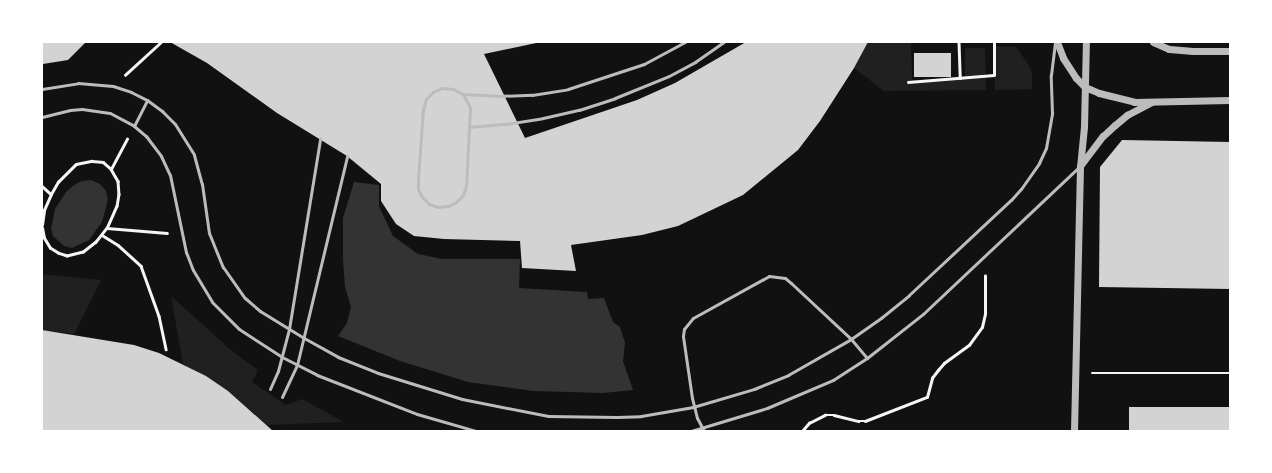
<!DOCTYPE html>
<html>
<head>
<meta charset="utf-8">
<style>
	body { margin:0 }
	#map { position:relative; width:1272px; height:473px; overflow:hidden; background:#111; font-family:"Source Sans 3",sans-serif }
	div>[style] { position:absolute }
	.green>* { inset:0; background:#202020 }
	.water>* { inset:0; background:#333 }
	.building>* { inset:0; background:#d3d3d3; transform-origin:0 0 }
	.path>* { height:2.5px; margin:-1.25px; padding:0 1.25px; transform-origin:1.25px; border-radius:1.25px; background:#f5f5f5 }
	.service>* { height:3px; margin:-1.5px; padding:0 1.5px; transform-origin:1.5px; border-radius:1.5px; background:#bcbcbc }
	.tertiary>* { height:7px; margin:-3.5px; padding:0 3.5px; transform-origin:3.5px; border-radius:3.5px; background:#bcbcbc }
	span { translate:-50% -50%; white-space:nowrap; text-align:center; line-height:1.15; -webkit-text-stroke:4px #fff; paint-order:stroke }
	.frame { position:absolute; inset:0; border:43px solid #fff; pointer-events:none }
</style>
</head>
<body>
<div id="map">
	<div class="green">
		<div style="clip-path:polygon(868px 42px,911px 42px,912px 80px,965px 79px,965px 48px,985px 48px,986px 90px,884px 91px,854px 68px)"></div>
		<div style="clip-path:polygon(994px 46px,1016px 47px,1028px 64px,1032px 73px,1032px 89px,995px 90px)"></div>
		<div style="clip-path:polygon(42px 274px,101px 280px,74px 334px,42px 330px)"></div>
		<div style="clip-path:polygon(171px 296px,233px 352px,258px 370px,252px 382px,286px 405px,302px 399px,344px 422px,267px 425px,228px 391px,183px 364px)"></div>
	</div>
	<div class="water">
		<div style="clip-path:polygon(91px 180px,100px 184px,106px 191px,108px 200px,102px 222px,89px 240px,72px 248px,64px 246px,53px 236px,51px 229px,55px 209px,66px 192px,74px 185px,82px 181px)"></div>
		<div style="clip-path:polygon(354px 182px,379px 185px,379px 206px,393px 236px,418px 254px,442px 259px,520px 259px,519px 288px,587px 292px,588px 299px,604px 298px,613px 322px,620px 327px,625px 343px,623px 361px,633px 390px,603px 393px,534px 391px,468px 382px,400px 361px,338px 336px,347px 323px,351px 307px,345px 287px,343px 259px,343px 218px)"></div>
	</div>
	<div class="building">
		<div style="clip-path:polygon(42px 42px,86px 42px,68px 60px,43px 64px)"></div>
		<div style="clip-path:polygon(170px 42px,541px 42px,484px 54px,525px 138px,637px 100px,675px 83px,746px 42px,868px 42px,854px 68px,820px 121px,798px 150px,743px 195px,678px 226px,642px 235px,571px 245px,576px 271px,522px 268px,520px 241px,444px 239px,414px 236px,396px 224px,381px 201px,381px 184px,347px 156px,277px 113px,207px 63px)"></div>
		<div style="left:951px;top:53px;width:24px;height:37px;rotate:90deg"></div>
		<div style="clip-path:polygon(1122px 140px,1230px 142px,1230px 289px,1099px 287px,1100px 167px)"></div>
		<div style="clip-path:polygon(42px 330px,134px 345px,159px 353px,206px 376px,228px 391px,273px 431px,42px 431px)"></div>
		<div style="left:1129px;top:407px;width:101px;height:24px"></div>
	</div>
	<div class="path">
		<div style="left:959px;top:42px;width:36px;rotate:88deg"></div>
		<div style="left:125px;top:75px;width:49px;rotate:-42.5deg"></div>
		<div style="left:908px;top:82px;width:86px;rotate:-4.7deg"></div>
		<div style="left:994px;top:75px;width:33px;rotate:-90deg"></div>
		<div style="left:111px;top:169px;width:34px;rotate:-62deg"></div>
		<div style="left:42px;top:186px;width:12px;rotate:42deg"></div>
		<div style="left:42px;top:225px;width:15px;rotate:-82deg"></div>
		<div style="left:44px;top:210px;width:17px;rotate:-66deg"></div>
		<div style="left:51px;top:194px;width:14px;rotate:-60deg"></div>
		<div style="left:58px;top:182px;width:25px;rotate:-45deg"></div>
		<div style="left:76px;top:164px;width:16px;rotate:-11deg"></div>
		<div style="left:92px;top:161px;width:11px;rotate:5deg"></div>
		<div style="left:103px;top:162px;width:11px;rotate:41deg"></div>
		<div style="left:111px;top:169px;width:14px;rotate:60deg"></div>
		<div style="left:118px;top:181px;width:13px;rotate:86deg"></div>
		<div style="left:119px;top:194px;width:12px;rotate:99deg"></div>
		<div style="left:117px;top:206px;width:24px;rotate:114deg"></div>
		<div style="left:107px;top:228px;width:18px;rotate:128deg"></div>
		<div style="left:96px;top:242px;width:16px;rotate:142deg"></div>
		<div style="left:83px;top:252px;width:16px;rotate:166deg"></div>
		<div style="left:67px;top:256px;width:9px;rotate:-162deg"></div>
		<div style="left:58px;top:253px;width:9px;rotate:-148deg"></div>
		<div style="left:50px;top:248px;width:12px;rotate:-121deg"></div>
		<div style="left:44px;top:238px;width:10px;rotate:-101deg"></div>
		<div style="left:107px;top:228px;width:60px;rotate:4.8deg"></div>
		<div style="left:102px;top:235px;width:19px;rotate:32deg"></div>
		<div style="left:118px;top:245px;width:31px;rotate:42deg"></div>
		<div style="left:141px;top:266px;width:53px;rotate:70.2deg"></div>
		<div style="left:159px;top:316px;width:34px;rotate:78deg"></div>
		<div style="left:1092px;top:373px;width:138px"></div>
		<div style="left:802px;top:431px;width:11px;rotate:-49deg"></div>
		<div style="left:809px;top:423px;width:18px;rotate:-27deg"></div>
		<div style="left:825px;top:415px;width:9px"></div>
		<div style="left:834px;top:415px;width:25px;rotate:14deg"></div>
		<div style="left:858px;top:421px;width:7px"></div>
		<div style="left:865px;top:421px;width:66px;rotate:-21.2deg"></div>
		<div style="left:927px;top:397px;width:20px;rotate:-75deg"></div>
		<div style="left:932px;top:378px;width:10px;rotate:-53deg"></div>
		<div style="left:938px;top:370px;width:9px;rotate:-49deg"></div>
		<div style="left:944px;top:363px;width:31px;rotate:-36deg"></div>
		<div style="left:969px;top:345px;width:22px;rotate:-54deg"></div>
		<div style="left:982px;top:327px;width:13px;rotate:-77deg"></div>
		<div style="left:985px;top:314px;width:38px;rotate:-90deg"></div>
	</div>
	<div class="service">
		<div style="left:442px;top:88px;width:11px;rotate:5deg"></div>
		<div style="left:453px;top:89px;width:11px;rotate:27deg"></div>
		<div style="left:463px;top:94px;width:16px;rotate:63deg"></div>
		<div style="left:470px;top:108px;width:78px;rotate:92.9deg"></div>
		<div style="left:466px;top:186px;width:9px;rotate:108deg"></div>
		<div style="left:463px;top:195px;width:10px;rotate:135deg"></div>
		<div style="left:456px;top:202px;width:9px;rotate:153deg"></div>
		<div style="left:448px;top:206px;width:10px;rotate:174deg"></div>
		<div style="left:438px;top:207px;width:9px;rotate:-162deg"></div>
		<div style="left:429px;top:204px;width:10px;rotate:-135deg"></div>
		<div style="left:422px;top:197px;width:9px;rotate:-117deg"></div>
		<div style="left:418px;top:189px;width:10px;rotate:-90deg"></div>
		<div style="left:418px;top:179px;width:69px;rotate:-85.9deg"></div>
		<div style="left:423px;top:110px;width:11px;rotate:-75deg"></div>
		<div style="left:426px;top:99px;width:10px;rotate:-45deg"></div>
		<div style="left:433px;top:92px;width:10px;rotate:-24deg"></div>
		<div style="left:42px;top:89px;width:36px;rotate:-9deg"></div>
		<div style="left:78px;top:83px;width:35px;rotate:5deg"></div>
		<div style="left:113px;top:86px;width:19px;rotate:18deg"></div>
		<div style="left:131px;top:92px;width:18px;rotate:27deg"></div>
		<div style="left:147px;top:100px;width:19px;rotate:36deg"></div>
		<div style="left:162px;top:111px;width:18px;rotate:45deg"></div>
		<div style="left:175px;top:124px;width:36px;rotate:58deg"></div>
		<div style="left:194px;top:155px;width:30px;rotate:75deg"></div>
		<div style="left:202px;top:184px;width:49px;rotate:81.9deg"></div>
		<div style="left:209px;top:233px;width:37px;rotate:68deg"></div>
		<div style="left:223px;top:267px;width:38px;rotate:55deg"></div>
		<div style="left:245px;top:298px;width:20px;rotate:41deg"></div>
		<div style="left:260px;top:311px;width:52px;rotate:31.5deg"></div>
		<div style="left:304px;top:338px;width:39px;rotate:29deg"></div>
		<div style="left:338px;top:357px;width:43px;rotate:21.8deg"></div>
		<div style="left:378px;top:373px;width:88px;rotate:17.2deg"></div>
		<div style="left:462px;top:399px;width:88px;rotate:11.2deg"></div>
		<div style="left:548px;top:416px;width:69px;rotate:0.8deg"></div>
		<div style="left:617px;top:417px;width:24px;rotate:-2deg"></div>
		<div style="left:641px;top:416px;width:53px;rotate:-9.8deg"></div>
		<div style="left:693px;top:407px;width:64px;rotate:-16.4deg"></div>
		<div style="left:754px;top:389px;width:37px;rotate:-22deg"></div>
		<div style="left:788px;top:375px;width:73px;rotate:-29.7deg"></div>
		<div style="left:851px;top:339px;width:37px;rotate:-35deg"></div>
		<div style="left:881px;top:318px;width:36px;rotate:-39deg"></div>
		<div style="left:909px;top:295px;width:139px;rotate:-43deg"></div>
		<div style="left:1011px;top:200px;width:15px;rotate:-48deg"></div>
		<div style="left:1021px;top:189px;width:32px;rotate:-55deg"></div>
		<div style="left:1039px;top:163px;width:17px;rotate:-65deg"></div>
		<div style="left:1046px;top:148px;width:36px;rotate:-80deg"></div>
		<div style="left:1052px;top:113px;width:38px;rotate:-92deg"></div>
		<div style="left:1051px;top:75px;width:33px;rotate:-83deg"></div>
		<div style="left:463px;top:94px;width:34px;rotate:3deg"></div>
		<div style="left:497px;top:96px;width:35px;rotate:-2deg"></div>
		<div style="left:532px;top:95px;width:36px;rotate:-9deg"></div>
		<div style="left:568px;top:89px;width:80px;rotate:-18.2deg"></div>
		<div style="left:644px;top:64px;width:47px;rotate:-28.2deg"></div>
		<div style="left:42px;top:117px;width:29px;rotate:-14deg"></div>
		<div style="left:70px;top:110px;width:12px;rotate:-5deg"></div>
		<div style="left:82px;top:109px;width:28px;rotate:8deg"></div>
		<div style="left:110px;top:113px;width:27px;rotate:28deg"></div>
		<div style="left:134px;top:126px;width:16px;rotate:40deg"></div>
		<div style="left:146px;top:136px;width:25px;rotate:53deg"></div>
		<div style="left:161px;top:156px;width:21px;rotate:65deg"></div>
		<div style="left:170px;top:175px;width:79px;rotate:78.3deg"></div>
		<div style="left:186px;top:252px;width:19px;rotate:69deg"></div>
		<div style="left:193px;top:270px;width:37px;rotate:59deg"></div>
		<div style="left:212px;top:302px;width:38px;rotate:45deg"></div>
		<div style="left:239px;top:329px;width:51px;rotate:33.1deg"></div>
		<div style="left:282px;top:357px;width:39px;rotate:27deg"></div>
		<div style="left:317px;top:375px;width:107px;rotate:21.3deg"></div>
		<div style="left:417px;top:414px;width:61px;rotate:16.1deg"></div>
		<div style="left:134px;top:126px;width:29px;rotate:-63deg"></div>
		<div style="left:469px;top:127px;width:37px;rotate:-5deg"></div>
		<div style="left:506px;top:124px;width:37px;rotate:-9deg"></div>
		<div style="left:543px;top:118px;width:37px;rotate:-13deg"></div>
		<div style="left:579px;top:110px;width:38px;rotate:-18deg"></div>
		<div style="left:615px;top:98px;width:58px;rotate:-22.2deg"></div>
		<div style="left:669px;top:76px;width:30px;rotate:-28deg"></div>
		<div style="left:695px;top:62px;width:35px;rotate:-35deg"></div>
		<div style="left:270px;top:389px;width:20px;rotate:-66deg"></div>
		<div style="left:278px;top:371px;width:43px;rotate:-75.3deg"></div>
		<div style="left:289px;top:329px;width:193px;rotate:-80.7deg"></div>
		<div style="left:282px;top:397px;width:35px;rotate:-65deg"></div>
		<div style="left:297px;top:365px;width:215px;rotate:-76.5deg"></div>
		<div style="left:691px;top:431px;width:79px;rotate:-16.8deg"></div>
		<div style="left:767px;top:408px;width:72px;rotate:-23deg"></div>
		<div style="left:833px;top:380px;width:40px;rotate:-32.9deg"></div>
		<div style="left:867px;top:358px;width:71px;rotate:-38.2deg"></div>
		<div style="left:923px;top:314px;width:213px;rotate:-43.3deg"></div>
		<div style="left:704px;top:431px;width:15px;rotate:-118deg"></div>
		<div style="left:697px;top:418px;width:21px;rotate:-104deg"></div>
		<div style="left:692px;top:398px;width:63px;rotate:-98.3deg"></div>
		<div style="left:683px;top:336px;width:7px;rotate:-82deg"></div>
		<div style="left:684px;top:329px;width:14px;rotate:-51deg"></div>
		<div style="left:693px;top:318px;width:87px;rotate:-28.9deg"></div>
		<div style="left:769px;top:276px;width:16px;rotate:7deg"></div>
		<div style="left:785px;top:278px;width:8px;rotate:40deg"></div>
		<div style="left:791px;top:283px;width:82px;rotate:43deg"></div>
		<div style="left:851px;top:339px;width:25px;rotate:50deg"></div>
	</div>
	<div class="tertiary">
		<div style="left:1057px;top:42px;width:17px;rotate:69deg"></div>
		<div style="left:1063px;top:58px;width:24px;rotate:57deg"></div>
		<div style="left:1076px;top:78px;width:13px;rotate:45deg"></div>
		<div style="left:1085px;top:87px;width:15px;rotate:23deg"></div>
		<div style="left:1099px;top:93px;width:36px;rotate:14deg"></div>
		<div style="left:1134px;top:102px;width:96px;rotate:-1.2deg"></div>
		<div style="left:1153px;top:42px;width:17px;rotate:24deg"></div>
		<div style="left:1169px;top:49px;width:24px;rotate:5deg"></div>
		<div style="left:1193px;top:51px;width:37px"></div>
		<div style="left:1080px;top:166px;width:38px;rotate:-53deg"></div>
		<div style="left:1103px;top:136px;width:16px;rotate:-43deg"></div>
		<div style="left:1115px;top:125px;width:16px;rotate:-40deg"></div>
		<div style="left:1127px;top:115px;width:27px;rotate:-28deg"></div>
		<div style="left:1074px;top:431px;width:264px;rotate:-88.7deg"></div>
		<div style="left:1080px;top:167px;width:40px;rotate:-84.3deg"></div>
		<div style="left:1084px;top:127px;width:85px;rotate:-88.7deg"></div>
	</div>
	<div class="frame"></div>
</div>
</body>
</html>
